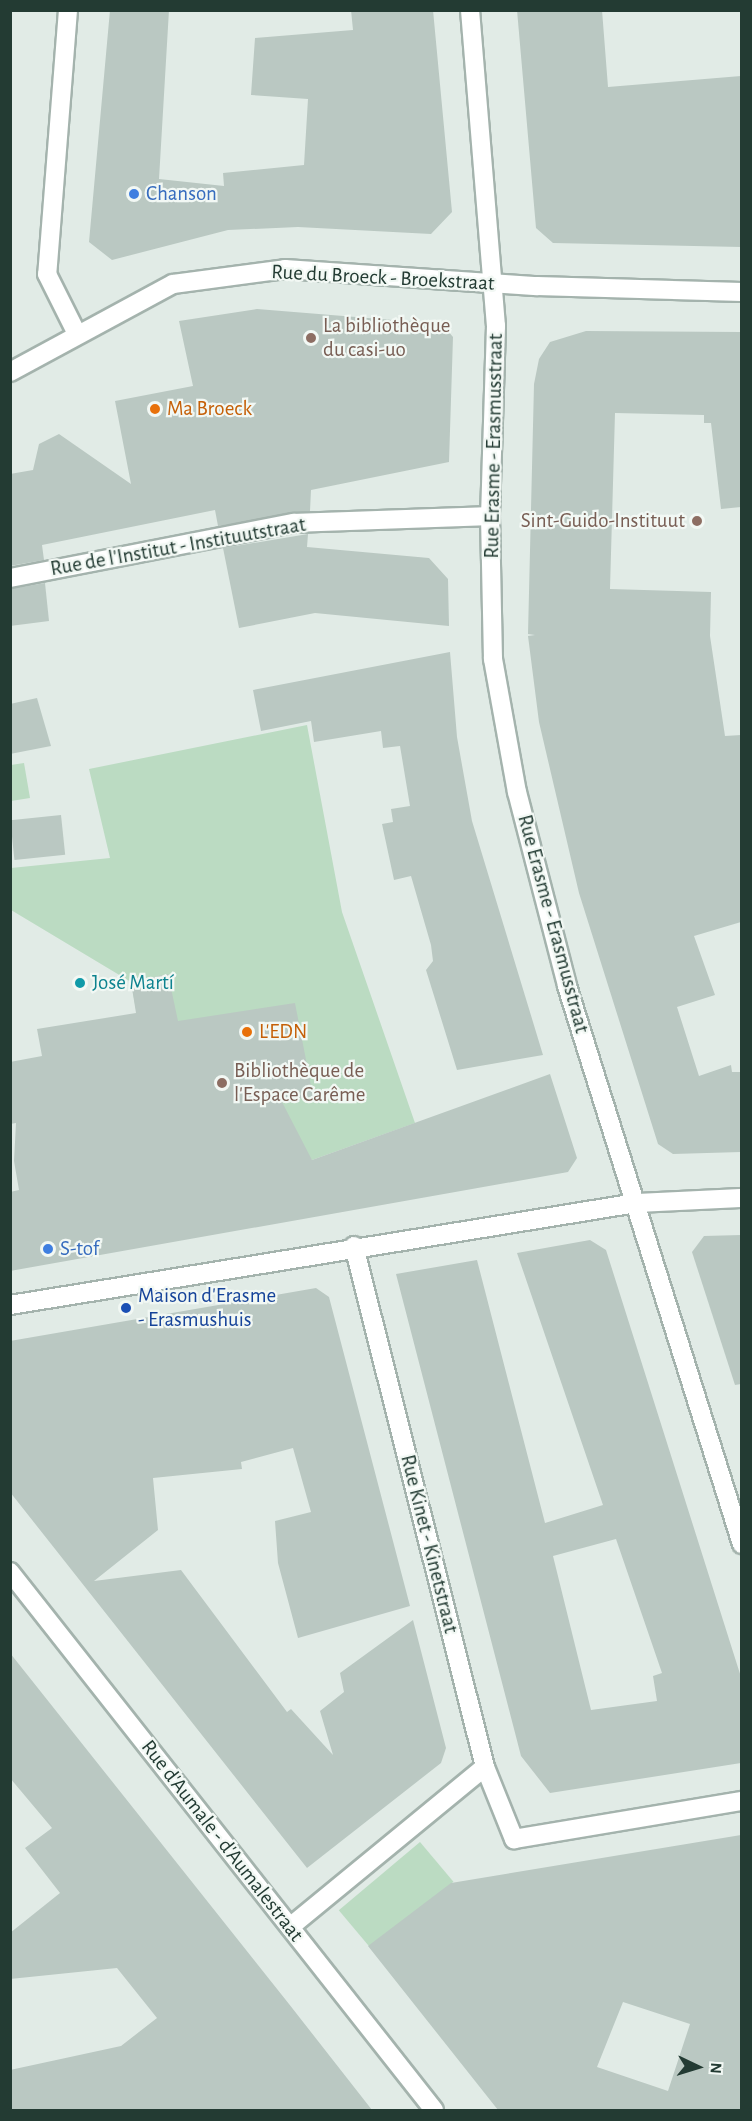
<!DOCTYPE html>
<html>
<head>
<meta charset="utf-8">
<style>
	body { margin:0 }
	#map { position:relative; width:752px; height:2121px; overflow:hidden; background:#e1ebe6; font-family:"Alegreya Sans",sans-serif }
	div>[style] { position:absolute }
	.green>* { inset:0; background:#bbdbc2; transform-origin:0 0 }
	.building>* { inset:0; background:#bac8c2; transform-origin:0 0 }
	.roads { filter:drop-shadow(2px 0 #a4b3ad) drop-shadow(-2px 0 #a4b3ad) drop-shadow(0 2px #a4b3ad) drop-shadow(0 -2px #a4b3ad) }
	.street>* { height:18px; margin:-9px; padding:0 9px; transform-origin:9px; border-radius:9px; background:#fff }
	.secondary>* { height:18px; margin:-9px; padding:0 9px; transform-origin:9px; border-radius:9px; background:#fff }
	.dots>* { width:16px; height:16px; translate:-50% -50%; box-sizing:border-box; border:3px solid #f2f8f4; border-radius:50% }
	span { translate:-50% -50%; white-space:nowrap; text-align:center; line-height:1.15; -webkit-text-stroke:4.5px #f2f8f4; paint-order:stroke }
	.shop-label { font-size:21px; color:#366cbe }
	.left { translate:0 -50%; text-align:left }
	.street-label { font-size:21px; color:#233b33 }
	.education-label { font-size:21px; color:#785e54 }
	.right { translate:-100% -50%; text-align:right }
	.food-label { font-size:21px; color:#c56008 }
	.culture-label { font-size:21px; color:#0d838f }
	.transit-label { font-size:21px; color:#164399 }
	.frame { position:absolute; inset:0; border:12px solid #233b33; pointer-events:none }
	.north { position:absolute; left:668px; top:2037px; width:60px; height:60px; -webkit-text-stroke:4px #f2f8f4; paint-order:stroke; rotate:94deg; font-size:16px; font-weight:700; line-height:24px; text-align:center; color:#233b33 }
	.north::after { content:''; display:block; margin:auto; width:21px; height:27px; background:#233b33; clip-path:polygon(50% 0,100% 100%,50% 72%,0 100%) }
</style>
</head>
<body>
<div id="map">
	<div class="green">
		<div style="clip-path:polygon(307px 725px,342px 912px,415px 1123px,312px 1160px,137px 1015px,131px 982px,11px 910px,11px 868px,110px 858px,89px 769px)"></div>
		<div style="clip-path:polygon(24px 763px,30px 798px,11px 801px,11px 765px)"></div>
		<div style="left:420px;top:1842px;width:52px;height:106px;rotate:50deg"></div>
	</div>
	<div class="building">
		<div style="clip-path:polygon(110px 10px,169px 10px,159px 179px,224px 186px,223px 173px,304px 165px,308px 99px,251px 95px,255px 38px,353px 30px,351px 10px,433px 10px,452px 212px,431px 234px,298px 227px,228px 230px,112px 260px,89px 242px)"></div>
		<div style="clip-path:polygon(517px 10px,602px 10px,608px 87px,741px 76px,741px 247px,553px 243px,536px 228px)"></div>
		<div style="clip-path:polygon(257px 309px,442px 324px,453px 337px,449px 462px,311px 490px,310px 511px,218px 526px,215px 510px,42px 545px,44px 560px,10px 566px,10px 474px,33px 470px,39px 444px,59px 434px,131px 484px,115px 401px,193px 386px,179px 321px)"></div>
		<div style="clip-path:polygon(586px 331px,741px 332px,741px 507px,721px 509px,711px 423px,704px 423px,704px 415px,615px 413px,610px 589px,711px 592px,710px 636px,725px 736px,741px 735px,741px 922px,694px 936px,715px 995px,677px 1007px,699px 1076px,731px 1065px,732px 1072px,741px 1072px,741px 1152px,673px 1154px,658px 1144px,579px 893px,539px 722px,528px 636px,535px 635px,528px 634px,534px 384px,539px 359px,550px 342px)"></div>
		<div style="clip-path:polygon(308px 534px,307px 547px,429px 558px,448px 579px,449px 626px,315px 613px,239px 628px,223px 548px)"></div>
		<div style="clip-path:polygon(45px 583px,49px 621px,10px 626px,10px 589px)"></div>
		<div style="clip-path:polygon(450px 652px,457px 737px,472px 821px,543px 1055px,457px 1070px,426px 970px,433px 961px,431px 945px,411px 876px,394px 880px,382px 824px,393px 822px,391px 809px,410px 806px,400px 746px,383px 748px,381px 731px,314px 742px,311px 721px,261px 731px,253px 690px)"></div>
		<div style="clip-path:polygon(37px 698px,51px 746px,10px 754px,10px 704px)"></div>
		<div style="left:61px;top:815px;width:40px;height:51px;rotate:84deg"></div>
		<div style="clip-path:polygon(168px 974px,178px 1021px,295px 1003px,313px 1096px,282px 1102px,312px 1160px,550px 1074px,577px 1158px,568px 1172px,10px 1271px,10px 1192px,19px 1190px,14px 1161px,16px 1123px,10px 1124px,10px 1062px,42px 1056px,37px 1029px,136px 1013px,131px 982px)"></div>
		<div style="clip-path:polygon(741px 1235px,741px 1384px,735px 1385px,692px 1252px,704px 1236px)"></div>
		<div style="clip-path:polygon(evenodd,590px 1240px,606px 1250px,741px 1677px,741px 1763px,550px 1793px,521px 1756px,396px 1274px,477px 1260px,545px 1523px,603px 1505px,517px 1253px,590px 1240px,616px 1539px,662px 1673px,653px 1676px,657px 1701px,591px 1710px,553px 1556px,616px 1539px)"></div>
		<div style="clip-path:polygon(316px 1288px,329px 1297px,410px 1606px,298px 1638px,278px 1563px,275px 1521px,311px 1512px,293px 1448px,241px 1462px,242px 1469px,153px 1478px,158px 1530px,94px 1581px,181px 1570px,287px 1712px,291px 1709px,333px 1755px,320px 1711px,344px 1692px,340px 1673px,413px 1620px,446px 1748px,441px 1763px,307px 1868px,10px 1492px,10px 1341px)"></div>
		<div style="clip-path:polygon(10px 1653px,289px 2004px,372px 2110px,12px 2110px,10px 2070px,121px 2046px,157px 2018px,117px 1968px,10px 1979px,10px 1933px,60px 1893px,25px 1848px,52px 1828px,10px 1778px)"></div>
		<div style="clip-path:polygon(evenodd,741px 1835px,741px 2110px,498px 2110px,368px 1946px,451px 1883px,741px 1835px,623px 2002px,690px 2024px,668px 2091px,597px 2067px,623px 2002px)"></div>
	</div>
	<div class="roads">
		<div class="street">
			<div style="left:68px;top:10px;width:265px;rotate:94.5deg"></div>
			<div style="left:47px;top:274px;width:67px;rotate:63.4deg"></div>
			<div style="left:10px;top:372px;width:185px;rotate:-28.4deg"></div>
			<div style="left:173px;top:284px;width:113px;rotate:-7.6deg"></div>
			<div style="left:285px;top:269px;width:253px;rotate:3.9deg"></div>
			<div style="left:537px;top:286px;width:205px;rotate:1.7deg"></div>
			<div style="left:10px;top:578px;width:289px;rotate:-11deg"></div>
			<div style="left:294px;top:523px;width:196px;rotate:-2deg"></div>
			<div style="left:354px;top:1246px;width:537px;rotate:75.89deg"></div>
			<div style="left:485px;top:1767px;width:78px;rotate:68.1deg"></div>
			<div style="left:514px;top:1839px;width:231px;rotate:-9.5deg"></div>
			<div style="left:10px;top:1305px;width:634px;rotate:-9.25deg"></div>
			<div style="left:636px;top:1203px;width:106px;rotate:-2.7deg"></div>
			<div style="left:10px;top:1572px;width:685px;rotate:51.76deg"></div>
			<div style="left:290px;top:1927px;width:252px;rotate:-39.4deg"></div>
		</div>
		<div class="secondary">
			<div style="left:470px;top:10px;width:317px;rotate:85.3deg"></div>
			<div style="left:496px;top:326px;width:190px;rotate:91.8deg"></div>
			<div style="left:490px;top:516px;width:143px;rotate:88.8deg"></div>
			<div style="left:493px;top:659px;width:135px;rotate:79.8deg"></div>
			<div style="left:517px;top:792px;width:200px;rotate:75.5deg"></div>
			<div style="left:567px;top:986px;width:585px;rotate:72.59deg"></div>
		</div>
	</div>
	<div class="dots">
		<div style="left:134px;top:194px;background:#3f7fe0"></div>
		<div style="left:311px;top:338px;background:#8d6e63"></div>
		<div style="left:155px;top:409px;background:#e8710a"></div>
		<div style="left:697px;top:521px;background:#8d6e63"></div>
		<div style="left:80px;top:983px;background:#0f9aa8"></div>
		<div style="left:247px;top:1032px;background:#e8710a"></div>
		<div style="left:222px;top:1083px;background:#8d6e63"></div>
		<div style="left:48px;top:1249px;background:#3f7fe0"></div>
		<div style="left:126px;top:1308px;background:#1a4fb4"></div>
	</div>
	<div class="shop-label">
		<span class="left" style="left:146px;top:194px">Chanson</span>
		<span class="left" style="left:60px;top:1249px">S-tof</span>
	</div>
	<div class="street-label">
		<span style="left:383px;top:278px;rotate:3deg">Rue du Broeck - Broekstraat</span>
		<span style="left:494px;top:446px;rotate:-89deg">Rue Erasme - Erasmusstraat</span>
		<span style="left:178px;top:547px;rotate:-10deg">Rue de l'Institut - Instituutstraat</span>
		<span style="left:553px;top:924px;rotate:75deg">Rue Erasme - Erasmusstraat</span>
		<span style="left:429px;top:1544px;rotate:76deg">Rue Kinet - Kinetstraat</span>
		<span style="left:222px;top:1841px;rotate:52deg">Rue d'Aumale - d'Aumalestraat</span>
	</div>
	<div class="education-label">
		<span class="left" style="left:323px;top:338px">La bibliothèque<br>du casi-uo</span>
		<span class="right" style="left:685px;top:521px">Sint-Guido-Instituut</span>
		<span class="left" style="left:234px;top:1083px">Bibliothèque de<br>l'Espace Carême</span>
	</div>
	<div class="food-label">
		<span class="left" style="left:167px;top:409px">Ma Broeck</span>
		<span class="left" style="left:259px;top:1032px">L'EDN</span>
	</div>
	<div class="culture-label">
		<span class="left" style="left:92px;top:983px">José Martí</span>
	</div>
	<div class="transit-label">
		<span class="left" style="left:138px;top:1308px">Maison d'Erasme<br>- Erasmushuis</span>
	</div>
	<div class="frame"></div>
	<div class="north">N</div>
</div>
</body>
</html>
